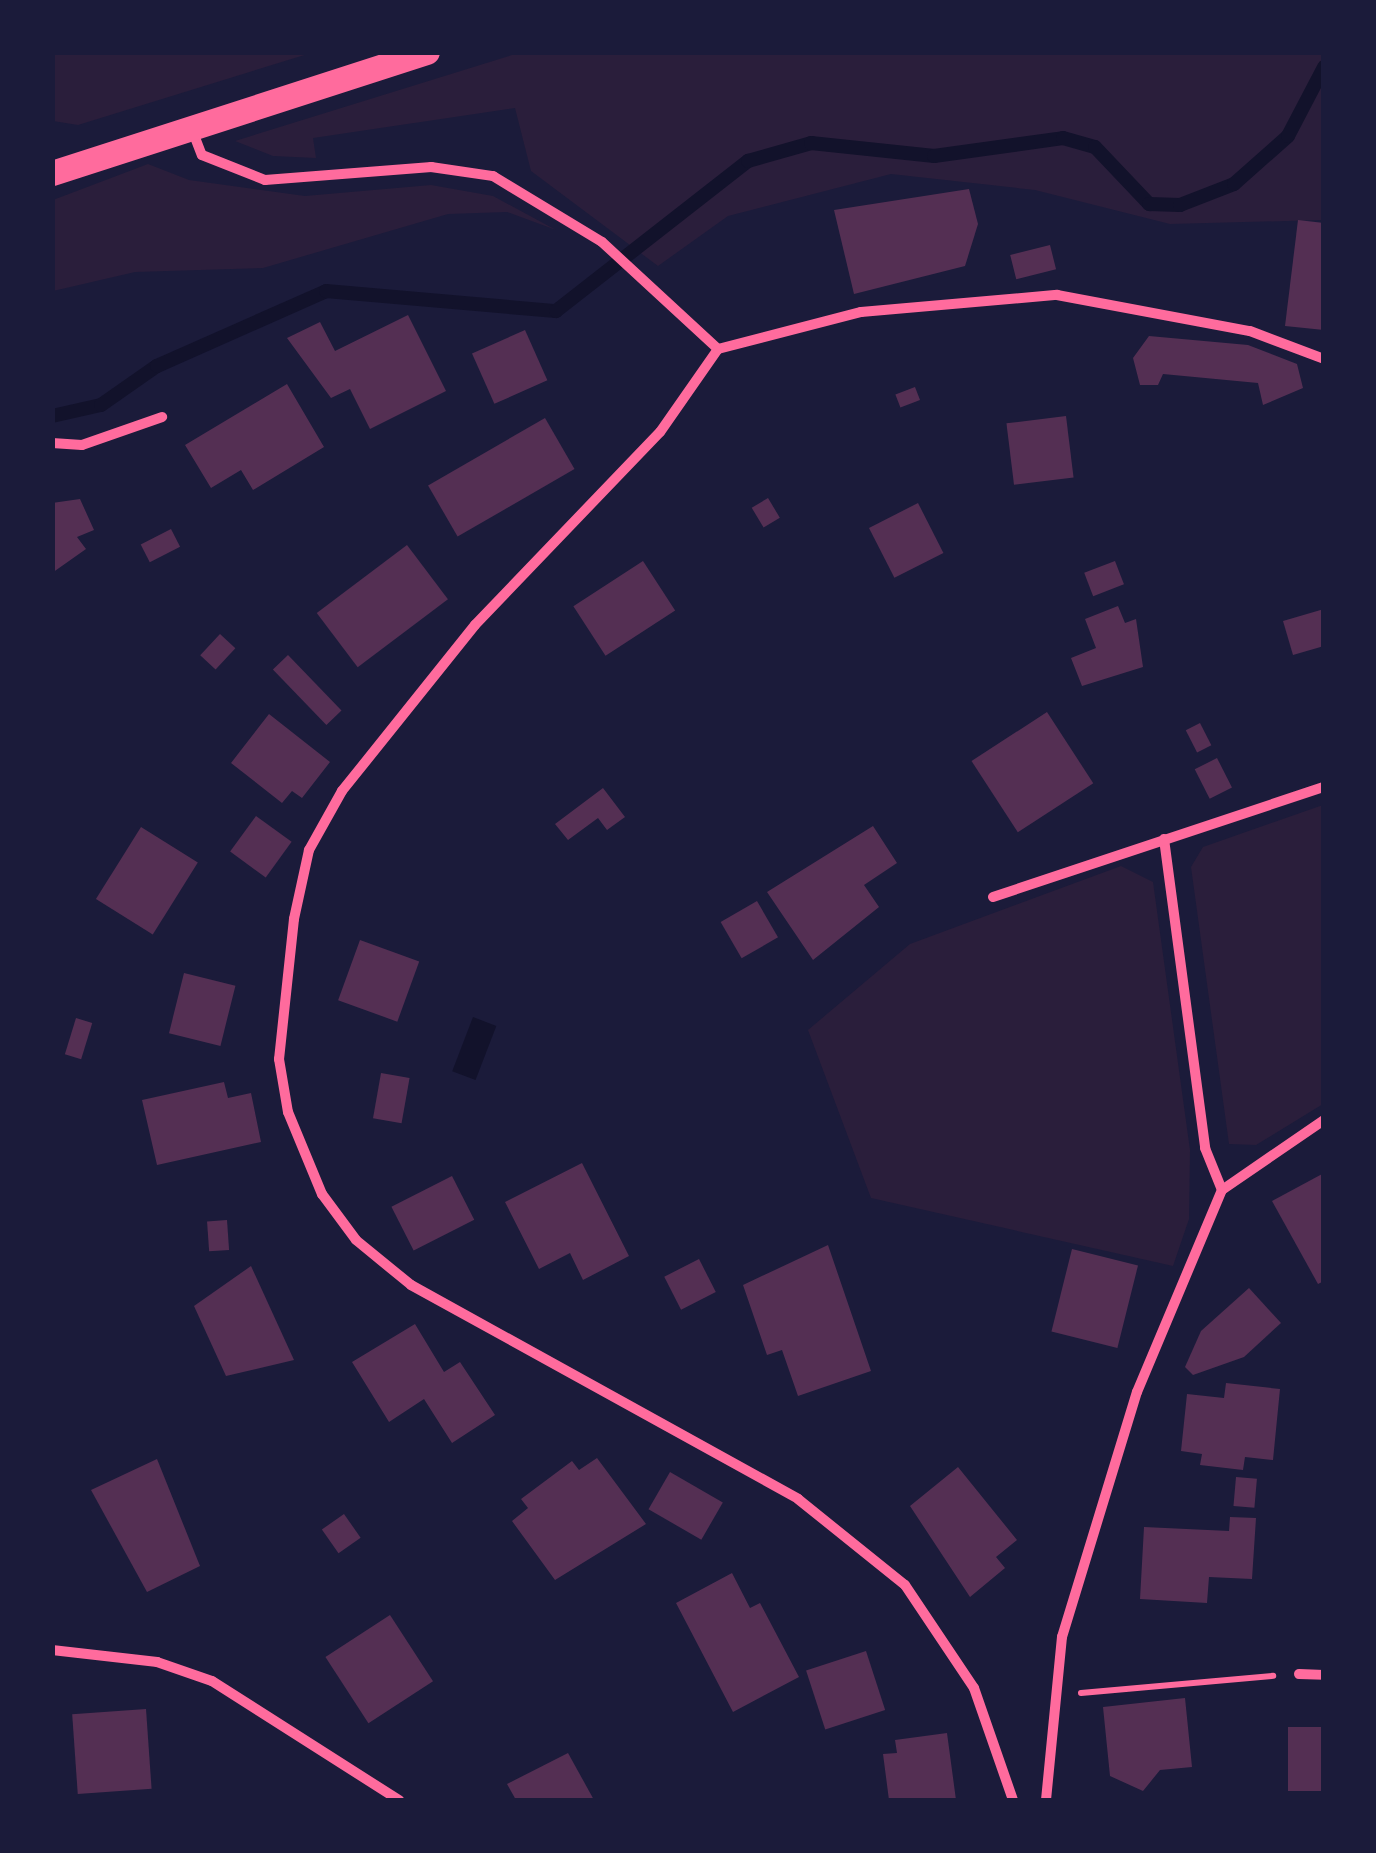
<!DOCTYPE html>
<html>
<head>
<meta charset="utf-8">
<style>
	body { margin:0 }
	#map { position:relative; width:1376px; height:1853px; overflow:hidden; background:#1b1b3a; font-family:"Fira Sans Condensed",sans-serif }
	div>[style] { position:absolute }
	.green>* { inset:0; background:#2a1e3b }
	.water>* { inset:0; background:#12122b; transform-origin:0 0 }
	.stream>* { height:14px; margin:-7px; padding:0 7px; transform-origin:7px; border-radius:7px; background:#12122b }
	.building>* { inset:0; background:#542f53; transform-origin:0 0 }
	.path>* { height:6px; margin:-3px; padding:0 3px; transform-origin:3px; border-radius:3px; background:#ff6b9d }
	.minor>* { height:10px; margin:-5px; padding:0 5px; transform-origin:5px; border-radius:5px; background:#ff6b9d }
	.primary>* { height:25px; margin:-12.5px; padding:0 12.5px; transform-origin:12.5px; border-radius:12.5px; background:#ff6b9d }
	span { translate:-50% -50%; white-space:nowrap; text-align:center; line-height:1.15; -webkit-text-stroke:9px #1b1b3a; paint-order:stroke }
	.frame { position:absolute; inset:0; border:55px solid #1b1b3a; pointer-events:none }
</style>
</head>
<body>
<div id="map">
	<div class="green">
		<div style="clip-path:polygon(522px 52px,1323px 53px,1323px 220px,1170px 224px,1035px 190px,891px 174px,728px 216px,658px 266px,531px 171px,515px 108px,313px 138px,316px 158px,273px 156px,235px 141px)"></div>
		<div style="clip-path:polygon(52px 53px,53px 52px,311px 53px,78px 125px,53px 121px)"></div>
		<div style="clip-path:polygon(148px 164px,189px 180px,305px 196px,431px 185px,493px 196px,556px 230px,507px 212px,448px 214px,263px 268px,135px 272px,53px 291px,53px 200px)"></div>
		<div style="clip-path:polygon(1323px 805px,1323px 1104px,1256px 1145px,1229px 1144px,1191px 867px,1203px 847px)"></div>
		<div style="clip-path:polygon(1121px 866px,1153px 882px,1190px 1150px,1189px 1219px,1173px 1266px,871px 1198px,808px 1030px,910px 944px)"></div>
	</div>
	<div class="water">
		<div style="left:473px;top:1017px;width:25px;height:58px;rotate:21deg"></div>
	</div>
	<div class="stream">
		<div style="left:52px;top:416px;width:50px;rotate:-12.7deg"></div>
		<div style="left:101px;top:405px;width:68px;rotate:-34.9deg"></div>
		<div style="left:157px;top:366px;width:185px;rotate:-23.9deg"></div>
		<div style="left:326px;top:291px;width:231px;rotate:5deg"></div>
		<div style="left:556px;top:311px;width:244px;rotate:-38deg"></div>
		<div style="left:748px;top:161px;width:66px;rotate:-15.9deg"></div>
		<div style="left:811px;top:143px;width:124px;rotate:6deg"></div>
		<div style="left:934px;top:156px;width:130px;rotate:-7.9deg"></div>
		<div style="left:1063px;top:138px;width:33px;rotate:16deg"></div>
		<div style="left:1095px;top:147px;width:79px;rotate:46.5deg"></div>
		<div style="left:1149px;top:204px;width:31px;rotate:2deg"></div>
		<div style="left:1180px;top:205px;width:58px;rotate:-21.3deg"></div>
		<div style="left:1234px;top:184px;width:72px;rotate:-41.6deg"></div>
		<div style="left:1288px;top:136px;width:78px;rotate:-62.4deg"></div>
	</div>
	<div class="building">
		<div style="clip-path:polygon(969px 189px,978px 224px,965px 266px,854px 294px,834px 210px)"></div>
		<div style="clip-path:polygon(1298px 220px,1324px 223px,1324px 330px,1285px 326px)"></div>
		<div style="left:1050px;top:245px;width:25px;height:41px;rotate:76deg"></div>
		<div style="clip-path:polygon(408px 315px,446px 391px,370px 429px,350px 389px,331px 398px,287px 338px,320px 322px,335px 351px)"></div>
		<div style="left:525px;top:330px;width:55px;height:58px;rotate:66deg"></div>
		<div style="clip-path:polygon(1149px 336px,1248px 345px,1297px 364px,1303px 388px,1263px 405px,1258px 383px,1163px 374px,1158px 385px,1140px 385px,1133px 358px)"></div>
		<div style="clip-path:polygon(287px 384px,324px 447px,253px 490px,241px 470px,211px 488px,185px 445px)"></div>
		<div style="left:915px;top:387px;width:14px;height:21px;rotate:69deg"></div>
		<div style="left:1066px;top:416px;width:62px;height:60px;rotate:83deg"></div>
		<div style="left:545px;top:418px;width:59px;height:135px;rotate:60deg"></div>
		<div style="left:768px;top:498px;width:23px;height:19px;rotate:59deg"></div>
		<div style="clip-path:polygon(80px 499px,94px 530px,77px 537px,86px 549px,52px 573px,52px 503px)"></div>
		<div style="left:918px;top:503px;width:56px;height:55px;rotate:63deg"></div>
		<div style="left:171px;top:529px;width:20px;height:34px;rotate:63deg"></div>
		<div style="left:407px;top:545px;width:68px;height:113px;rotate:53deg"></div>
		<div style="left:643px;top:561px;width:59px;height:83px;rotate:57deg"></div>
		<div style="left:1115px;top:561px;width:25px;height:33px;rotate:69deg"></div>
		<div style="clip-path:polygon(1118px 606px,1125px 623px,1136px 619px,1143px 667px,1082px 686px,1071px 658px,1096px 648px,1085px 619px)"></div>
		<div style="clip-path:polygon(1324px 609px,1324px 646px,1293px 655px,1283px 621px)"></div>
		<div style="left:220px;top:634px;width:21px;height:29px;rotate:43deg"></div>
		<div style="left:288px;top:655px;width:77px;height:21px;rotate:46deg"></div>
		<div style="left:1047px;top:712px;width:85px;height:90px;rotate:57deg"></div>
		<div style="clip-path:polygon(269px 714px,330px 762px,302px 798px,292px 791px,282px 803px,231px 763px)"></div>
		<div style="left:1200px;top:723px;width:25px;height:16px;rotate:63deg"></div>
		<div style="left:1217px;top:758px;width:33px;height:25px;rotate:63deg"></div>
		<div style="clip-path:polygon(603px 788px,625px 817px,607px 830px,598px 818px,568px 840px,555px 824px)"></div>
		<div style="left:256px;top:816px;width:44px;height:44px;rotate:36deg"></div>
		<div style="clip-path:polygon(873px 826px,897px 863px,864px 885px,879px 907px,813px 960px,767px 892px)"></div>
		<div style="left:141px;top:827px;width:67px;height:85px;rotate:32deg"></div>
		<div style="left:757px;top:901px;width:42px;height:42px;rotate:60deg"></div>
		<div style="left:360px;top:940px;width:63px;height:64px;rotate:20deg"></div>
		<div style="left:184px;top:973px;width:53px;height:62px;rotate:14deg"></div>
		<div style="left:76px;top:1018px;width:17px;height:38px;rotate:17deg"></div>
		<div style="left:381px;top:1073px;width:29px;height:46px;rotate:10deg"></div>
		<div style="clip-path:polygon(224px 1082px,228px 1098px,251px 1093px,261px 1142px,157px 1165px,142px 1100px)"></div>
		<div style="clip-path:polygon(582px 1163px,629px 1256px,583px 1280px,570px 1253px,539px 1269px,505px 1202px)"></div>
		<div style="clip-path:polygon(1324px 1173px,1324px 1281px,1318px 1284px,1272px 1201px)"></div>
		<div style="left:452px;top:1176px;width:49px;height:68px;rotate:63deg"></div>
		<div style="left:227px;top:1220px;width:30px;height:20px;rotate:86deg"></div>
		<div style="clip-path:polygon(828px 1245px,871px 1371px,798px 1396px,782px 1350px,767px 1355px,743px 1285px)"></div>
		<div style="left:1072px;top:1249px;width:68px;height:85px;rotate:14deg"></div>
		<div style="left:699px;top:1259px;width:37px;height:39px;rotate:63deg"></div>
		<div style="clip-path:polygon(251px 1266px,294px 1360px,226px 1376px,194px 1306px)"></div>
		<div style="clip-path:polygon(1249px 1288px,1281px 1323px,1244px 1357px,1193px 1375px,1185px 1367px,1201px 1331px)"></div>
		<div style="clip-path:polygon(415px 1324px,444px 1372px,460px 1362px,495px 1415px,452px 1443px,424px 1399px,389px 1422px,352px 1362px)"></div>
		<div style="clip-path:polygon(1226px 1383px,1280px 1389px,1273px 1460px,1245px 1457px,1243px 1470px,1200px 1465px,1202px 1454px,1181px 1451px,1187px 1394px,1224px 1398px)"></div>
		<div style="clip-path:polygon(597px 1458px,646px 1524px,555px 1580px,512px 1521px,528px 1508px,521px 1499px,572px 1461px,579px 1470px)"></div>
		<div style="clip-path:polygon(157px 1459px,200px 1566px,147px 1592px,91px 1490px)"></div>
		<div style="clip-path:polygon(958px 1467px,1017px 1540px,996px 1557px,1005px 1568px,970px 1597px,910px 1506px)"></div>
		<div style="left:670px;top:1472px;width:61px;height:43px;rotate:30deg"></div>
		<div style="left:1236px;top:1477px;width:21px;height:29px;rotate:5deg"></div>
		<div style="left:344px;top:1514px;width:29px;height:27px;rotate:55deg"></div>
		<div style="clip-path:polygon(1230px 1517px,1256px 1518px,1252px 1579px,1209px 1577px,1207px 1603px,1140px 1599px,1144px 1527px,1229px 1531px)"></div>
		<div style="clip-path:polygon(732px 1573px,750px 1608px,760px 1603px,799px 1677px,733px 1712px,676px 1603px)"></div>
		<div style="left:390px;top:1615px;width:79px;height:77px;rotate:57deg"></div>
		<div style="left:866px;top:1651px;width:62px;height:63px;rotate:72deg"></div>
		<div style="clip-path:polygon(1185px 1698px,1192px 1767px,1160px 1770px,1143px 1791px,1110px 1776px,1103px 1707px)"></div>
		<div style="left:146px;top:1709px;width:80px;height:74px;rotate:86deg"></div>
		<div style="left:1288px;top:1727px;width:36px;height:64px"></div>
		<div style="clip-path:polygon(947px 1733px,956px 1800px,889px 1800px,883px 1754px,897px 1753px,895px 1740px)"></div>
		<div style="clip-path:polygon(568px 1753px,594px 1800px,516px 1800px,507px 1784px)"></div>
	</div>
	<div class="path">
		<div style="left:1081px;top:1693px;width:193px;rotate:-5.1deg"></div>
	</div>
	<div class="minor">
		<div style="left:191px;top:127px;width:30px;rotate:69deg"></div>
		<div style="left:202px;top:155px;width:68px;rotate:21.6deg"></div>
		<div style="left:265px;top:180px;width:167px;rotate:-4.5deg"></div>
		<div style="left:431px;top:167px;width:63px;rotate:8.3deg"></div>
		<div style="left:493px;top:176px;width:127px;rotate:31.2deg"></div>
		<div style="left:602px;top:242px;width:158px;rotate:42.7deg"></div>
		<div style="left:718px;top:349px;width:101px;rotate:124.9deg"></div>
		<div style="left:660px;top:432px;width:267px;rotate:133.8deg"></div>
		<div style="left:475px;top:625px;width:213px;rotate:128.7deg"></div>
		<div style="left:342px;top:791px;width:68px;rotate:119.2deg"></div>
		<div style="left:309px;top:850px;width:71px;rotate:102.3deg"></div>
		<div style="left:294px;top:919px;width:141px;rotate:96.1deg"></div>
		<div style="left:279px;top:1059px;width:54px;rotate:80.4deg"></div>
		<div style="left:288px;top:1112px;width:89px;rotate:67.5deg"></div>
		<div style="left:322px;top:1194px;width:57px;rotate:53.5deg"></div>
		<div style="left:356px;top:1240px;width:71px;rotate:39.3deg"></div>
		<div style="left:411px;top:1285px;width:442px;rotate:28.9deg"></div>
		<div style="left:798px;top:1499px;width:137px;rotate:38.8deg"></div>
		<div style="left:905px;top:1585px;width:124px;rotate:56.2deg"></div>
		<div style="left:974px;top:1688px;width:119px;rotate:70.8deg"></div>
		<div style="left:718px;top:349px;width:148px;rotate:-14.5deg"></div>
		<div style="left:861px;top:312px;width:197px;rotate:-5deg"></div>
		<div style="left:1057px;top:295px;width:196px;rotate:10.6deg"></div>
		<div style="left:1250px;top:331px;width:79px;rotate:20.7deg"></div>
		<div style="left:52px;top:443px;width:30px;rotate:4deg"></div>
		<div style="left:82px;top:445px;width:85px;rotate:-19.3deg"></div>
		<div style="left:1164px;top:839px;width:312px;rotate:82.4deg"></div>
		<div style="left:1205px;top:1148px;width:45px;rotate:68deg"></div>
		<div style="left:993px;top:897px;width:349px;rotate:-18.4deg"></div>
		<div style="left:52px;top:1650px;width:106px;rotate:6.5deg"></div>
		<div style="left:157px;top:1662px;width:58px;rotate:19.1deg"></div>
		<div style="left:212px;top:1681px;width:222px;rotate:32.5deg"></div>
		<div style="left:1299px;top:1674px;width:25px;rotate:2deg"></div>
		<div style="left:1046px;top:1800px;width:164px;rotate:-84.4deg"></div>
		<div style="left:1062px;top:1637px;width:256px;rotate:-73deg"></div>
		<div style="left:1137px;top:1392px;width:219px;rotate:-67.2deg"></div>
		<div style="left:1222px;top:1190px;width:124px;rotate:-34.5deg"></div>
	</div>
	<div class="primary">
		<div style="left:52px;top:173px;width:394px;rotate:-17.9deg"></div>
	</div>
	<div class="frame"></div>
</div>
</body>
</html>
